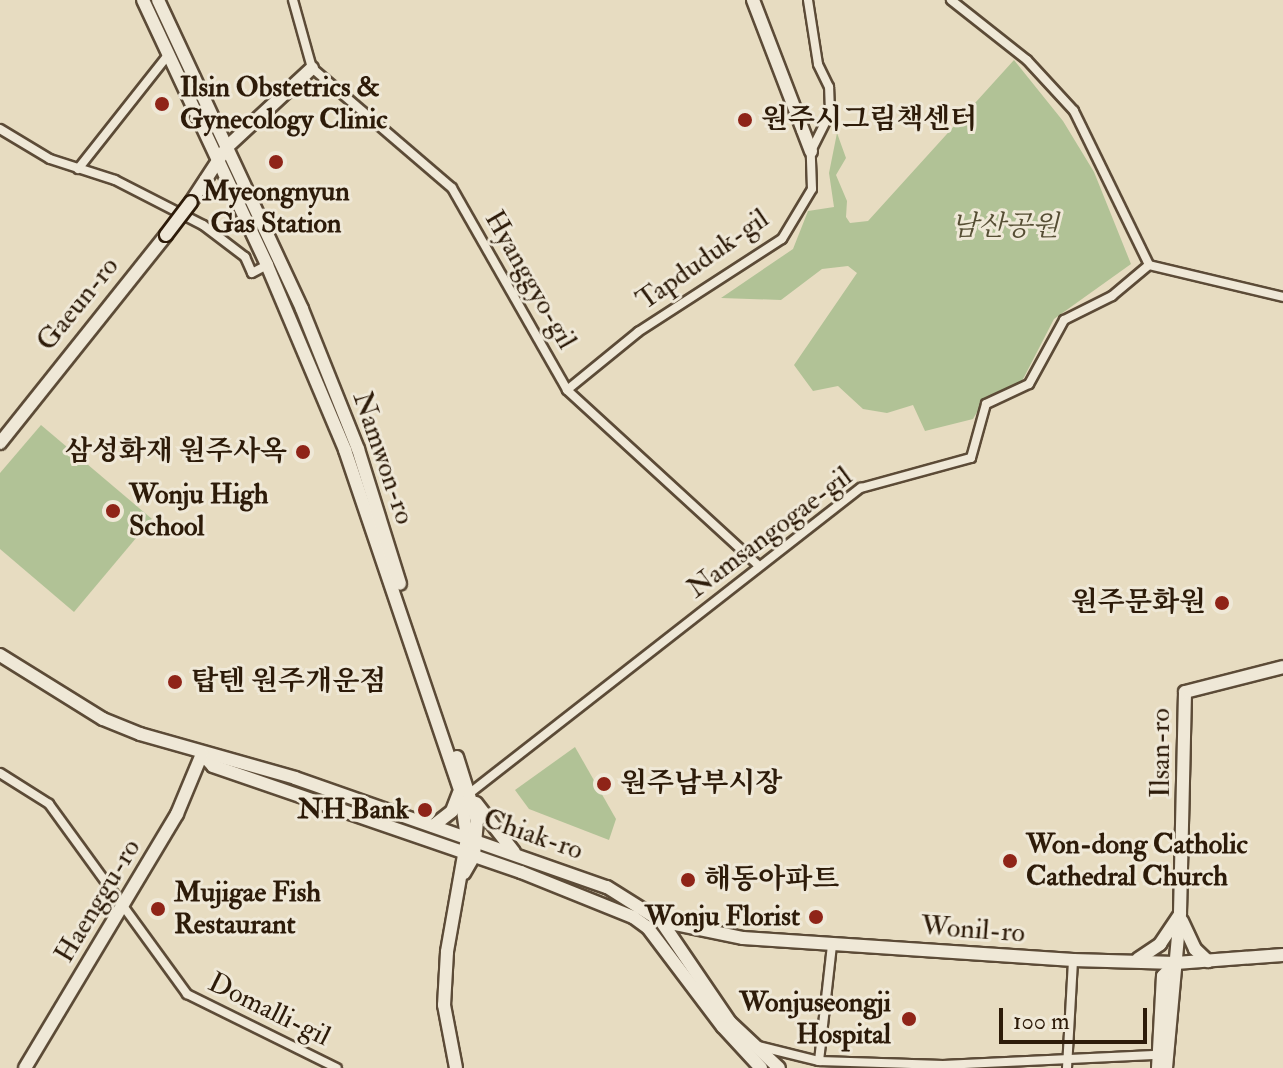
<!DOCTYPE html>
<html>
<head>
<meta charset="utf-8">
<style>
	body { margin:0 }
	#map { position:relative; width:1283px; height:1068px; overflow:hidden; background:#e7dcc1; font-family:"IM FELL Double Pica","Noto Serif KR",serif }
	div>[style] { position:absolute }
	.green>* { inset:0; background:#b1c296 }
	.roads { filter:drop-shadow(2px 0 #5c4b37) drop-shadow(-2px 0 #5c4b37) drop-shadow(0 2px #5c4b37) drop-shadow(0 -2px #5c4b37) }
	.street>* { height:8px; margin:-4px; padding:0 4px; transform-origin:4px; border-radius:4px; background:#efe8d7 }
	.secondary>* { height:12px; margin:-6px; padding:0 6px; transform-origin:6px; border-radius:6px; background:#efe8d7 }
	.bridges { filter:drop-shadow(2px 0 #2d1b09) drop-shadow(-2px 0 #2d1b09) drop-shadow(0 2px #2d1b09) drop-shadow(0 -2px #2d1b09) }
	.secondary-bridge>* { height:12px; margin:-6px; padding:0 6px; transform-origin:6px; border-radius:6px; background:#efe8d7 }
	.dots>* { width:22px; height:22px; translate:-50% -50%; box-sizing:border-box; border:4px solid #efe8d7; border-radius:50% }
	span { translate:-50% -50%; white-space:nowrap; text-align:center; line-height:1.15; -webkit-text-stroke:6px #efe8d7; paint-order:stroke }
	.poi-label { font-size:28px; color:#2d1b09; font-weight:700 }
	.left { translate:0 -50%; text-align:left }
	.right { translate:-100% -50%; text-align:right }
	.park-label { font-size:28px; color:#554d33; font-style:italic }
	.street-label { font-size:28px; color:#2d1b09 }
	.scale { position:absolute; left:999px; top:1008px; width:148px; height:36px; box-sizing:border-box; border:4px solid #2d1b09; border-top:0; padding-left:10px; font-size:24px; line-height:28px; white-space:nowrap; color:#2d1b09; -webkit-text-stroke:6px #efe8d7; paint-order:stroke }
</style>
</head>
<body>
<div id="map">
	<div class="green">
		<div style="clip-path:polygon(1014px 60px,1063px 121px,1094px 172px,1131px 264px,1054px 319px,1021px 383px,986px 397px,973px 419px,925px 431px,913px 405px,887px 413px,863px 409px,838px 386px,813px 391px,794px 365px,857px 273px,848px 266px,822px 269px,781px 300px,721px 298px,793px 249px,808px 211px,834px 207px,829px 173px,837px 133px,846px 158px,836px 175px,847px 201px,846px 217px,850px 223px,868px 221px)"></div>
		<div style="clip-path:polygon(41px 425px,152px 519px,74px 612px,0 549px,0 473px)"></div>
		<div style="clip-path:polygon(575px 747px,616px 819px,609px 840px,529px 809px,515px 790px)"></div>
	</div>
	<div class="roads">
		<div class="street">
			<div style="left:293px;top:0;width:71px;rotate:74.4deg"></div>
			<div style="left:312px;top:68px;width:184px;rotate:40.6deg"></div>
			<div style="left:452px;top:188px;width:232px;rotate:60.3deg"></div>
			<div style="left:567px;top:390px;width:260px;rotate:42.5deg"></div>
			<div style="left:951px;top:0;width:97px;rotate:38.3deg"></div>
			<div style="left:1027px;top:60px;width:69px;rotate:47.3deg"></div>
			<div style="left:1074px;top:111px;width:171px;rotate:64deg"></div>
			<div style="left:0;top:129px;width:58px;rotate:31deg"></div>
			<div style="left:50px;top:159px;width:68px;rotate:17.9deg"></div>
			<div style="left:115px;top:180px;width:99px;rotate:27.1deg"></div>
			<div style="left:203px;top:225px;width:53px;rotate:37.3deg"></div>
			<div style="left:245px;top:257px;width:17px;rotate:66deg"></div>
			<div style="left:252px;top:273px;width:17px;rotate:-28deg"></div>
			<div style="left:78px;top:169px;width:145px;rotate:-51.7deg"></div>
			<div style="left:1149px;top:265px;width:138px;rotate:13.4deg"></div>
			<div style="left:567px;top:390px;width:92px;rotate:-39.2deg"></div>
			<div style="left:638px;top:332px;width:171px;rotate:-32.9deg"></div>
			<div style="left:782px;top:239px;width:58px;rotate:-59deg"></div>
			<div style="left:812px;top:189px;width:38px;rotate:-92deg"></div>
			<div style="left:811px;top:151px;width:42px;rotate:-63.4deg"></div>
			<div style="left:830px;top:113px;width:26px;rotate:-92deg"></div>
			<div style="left:829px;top:87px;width:25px;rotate:-116deg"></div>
			<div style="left:818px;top:64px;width:65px;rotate:-98.9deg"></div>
			<div style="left:0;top:773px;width:58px;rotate:32.3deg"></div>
			<div style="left:49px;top:804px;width:235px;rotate:54deg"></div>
			<div style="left:187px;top:994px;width:167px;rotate:26.3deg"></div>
			<div style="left:470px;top:793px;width:496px;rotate:-38deg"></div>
			<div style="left:861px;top:488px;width:114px;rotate:-15.3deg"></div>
			<div style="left:971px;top:458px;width:56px;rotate:-74.5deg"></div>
			<div style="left:986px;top:404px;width:47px;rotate:-24.9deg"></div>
			<div style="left:1029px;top:384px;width:73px;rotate:-61.3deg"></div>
			<div style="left:1064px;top:320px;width:54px;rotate:-26.6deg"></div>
			<div style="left:1112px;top:296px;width:48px;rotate:-40deg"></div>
			<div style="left:758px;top:1046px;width:63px;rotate:13.8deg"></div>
			<div style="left:819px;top:1061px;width:124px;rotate:1.8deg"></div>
			<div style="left:943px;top:1065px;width:216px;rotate:-2.7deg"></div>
			<div style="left:819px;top:1061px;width:116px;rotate:-83.6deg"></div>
			<div style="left:1067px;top:1068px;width:108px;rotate:-86.8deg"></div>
		</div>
		<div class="secondary">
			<div style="left:143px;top:0;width:293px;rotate:64.9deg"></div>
			<div style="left:267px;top:265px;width:201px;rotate:67.1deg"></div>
			<div style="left:345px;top:450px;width:358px;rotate:71.3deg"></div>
			<div style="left:460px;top:789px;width:49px;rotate:81.9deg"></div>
			<div style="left:467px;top:838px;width:116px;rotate:100deg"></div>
			<div style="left:447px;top:952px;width:53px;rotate:93.2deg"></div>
			<div style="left:444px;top:1005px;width:64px;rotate:79.2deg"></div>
			<div style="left:158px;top:0;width:341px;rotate:65deg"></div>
			<div style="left:302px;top:309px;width:151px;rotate:68.2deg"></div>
			<div style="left:358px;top:449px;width:141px;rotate:72.7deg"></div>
			<div style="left:753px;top:0;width:162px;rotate:69deg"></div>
			<div style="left:191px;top:202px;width:66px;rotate:-56.8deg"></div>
			<div style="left:227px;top:147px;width:116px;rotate:-42.9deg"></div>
			<div style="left:0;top:443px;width:266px;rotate:-51.4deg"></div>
			<div style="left:0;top:655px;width:121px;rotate:31.9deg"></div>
			<div style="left:103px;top:719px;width:40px;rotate:22deg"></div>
			<div style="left:140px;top:734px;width:161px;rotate:15.8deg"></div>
			<div style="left:295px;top:778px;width:330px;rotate:19.3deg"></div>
			<div style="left:607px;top:887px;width:64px;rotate:32.2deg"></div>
			<div style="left:661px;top:921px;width:122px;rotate:55.7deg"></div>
			<div style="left:730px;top:1022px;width:67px;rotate:43.2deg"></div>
			<div style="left:202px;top:754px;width:16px;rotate:47deg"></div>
			<div style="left:213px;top:766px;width:326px;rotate:19deg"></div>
			<div style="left:521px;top:872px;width:121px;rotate:21.9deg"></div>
			<div style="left:633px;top:917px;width:19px;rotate:36deg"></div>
			<div style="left:648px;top:928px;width:124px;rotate:52.9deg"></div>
			<div style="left:723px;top:1027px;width:56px;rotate:47.2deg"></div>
			<div style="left:457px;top:757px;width:67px;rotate:72.6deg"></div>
			<div style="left:477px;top:821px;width:35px;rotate:95deg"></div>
			<div style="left:474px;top:856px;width:20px;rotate:120deg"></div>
			<div style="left:476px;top:803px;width:62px;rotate:52.2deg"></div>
			<div style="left:433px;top:826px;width:24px;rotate:-38deg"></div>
			<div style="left:452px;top:811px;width:19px;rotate:-69deg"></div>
			<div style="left:661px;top:921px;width:84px;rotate:11.7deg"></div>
			<div style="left:743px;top:938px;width:331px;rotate:3.8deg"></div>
			<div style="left:1073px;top:960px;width:103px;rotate:1.7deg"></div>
			<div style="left:1176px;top:963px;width:107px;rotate:-4.3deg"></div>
			<div style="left:1182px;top:921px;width:31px;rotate:65deg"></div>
			<div style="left:1195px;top:949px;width:18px;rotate:43deg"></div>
			<div style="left:1138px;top:959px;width:27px;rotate:-34deg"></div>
			<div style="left:1160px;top:944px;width:34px;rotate:-56deg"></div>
			<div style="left:25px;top:1068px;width:296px;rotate:-59.1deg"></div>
			<div style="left:177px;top:814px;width:65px;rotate:-67.4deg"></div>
			<div style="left:1158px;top:1068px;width:92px;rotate:-86.9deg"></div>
			<div style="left:1163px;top:976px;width:18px;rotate:-45deg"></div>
			<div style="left:1166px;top:1068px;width:156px;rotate:-84.8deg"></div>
			<div style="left:1180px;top:913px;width:221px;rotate:-88.7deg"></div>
			<div style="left:1185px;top:692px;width:101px;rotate:-14.3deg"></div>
		</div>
	</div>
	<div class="bridges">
		<div class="secondary-bridge">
			<div style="left:166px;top:235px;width:41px;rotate:-52.9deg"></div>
		</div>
	</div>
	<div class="dots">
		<div style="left:162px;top:104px;background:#8f2418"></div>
		<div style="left:745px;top:120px;background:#8f2418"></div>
		<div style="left:276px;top:162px;background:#8f2418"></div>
		<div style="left:303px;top:452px;background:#8f2418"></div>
		<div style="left:113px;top:511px;background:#8f2418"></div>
		<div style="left:1222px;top:603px;background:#8f2418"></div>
		<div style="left:175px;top:682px;background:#8f2418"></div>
		<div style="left:604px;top:784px;background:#8f2418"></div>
		<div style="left:425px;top:810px;background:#8f2418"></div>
		<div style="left:1010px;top:861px;background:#8f2418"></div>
		<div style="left:688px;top:880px;background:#8f2418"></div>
		<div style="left:158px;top:909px;background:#8f2418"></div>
		<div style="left:816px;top:917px;background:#8f2418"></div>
		<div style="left:909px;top:1019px;background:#8f2418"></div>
	</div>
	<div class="poi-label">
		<span class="left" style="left:180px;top:104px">Ilsin Obstetrics &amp;<br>Gynecology Clinic</span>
		<span class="left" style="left:761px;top:120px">원주시그림책센터</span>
		<span style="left:276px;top:208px">Myeongnyun<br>Gas Station</span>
		<span class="right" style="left:287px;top:452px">삼성화재 원주사옥</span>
		<span class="left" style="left:129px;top:511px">Wonju High<br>School</span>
		<span class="right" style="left:1206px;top:603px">원주문화원</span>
		<span class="left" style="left:191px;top:682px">탑텐 원주개운점</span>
		<span class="left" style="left:620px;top:784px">원주남부시장</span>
		<span class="right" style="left:409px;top:810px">NH Bank</span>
		<span class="left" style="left:1026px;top:861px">Won-dong Catholic<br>Cathedral Church</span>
		<span class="left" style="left:704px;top:880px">해동아파트</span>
		<span class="left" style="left:174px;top:909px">Mujigae Fish<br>Restaurant</span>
		<span class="right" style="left:800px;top:917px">Wonju Florist</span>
		<span class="right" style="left:891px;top:1019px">Wonjuseongji<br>Hospital</span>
	</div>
	<div class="park-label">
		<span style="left:1005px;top:227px">남산공원</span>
	</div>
	<div class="street-label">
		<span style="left:703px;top:260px;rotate:-35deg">Tapduduk-gil</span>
		<span style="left:530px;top:280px;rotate:60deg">Hyanggyo-gil</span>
		<span style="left:78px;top:304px;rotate:-51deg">Gaeun-ro</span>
		<span style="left:383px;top:458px;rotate:71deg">Namwon-ro</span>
		<span style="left:770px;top:533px;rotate:-37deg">Namsangogae-gil</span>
		<span style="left:1161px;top:753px;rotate:-90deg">Ilsan-ro</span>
		<span style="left:533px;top:835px;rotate:19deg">Chiak-ro</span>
		<span style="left:98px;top:901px;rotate:-59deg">Haenggu-ro</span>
		<span style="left:973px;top:930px;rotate:4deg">Wonil-ro</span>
		<span style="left:269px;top:1010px;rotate:26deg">Domalli-gil</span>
	</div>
	<div class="scale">100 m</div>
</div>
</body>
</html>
